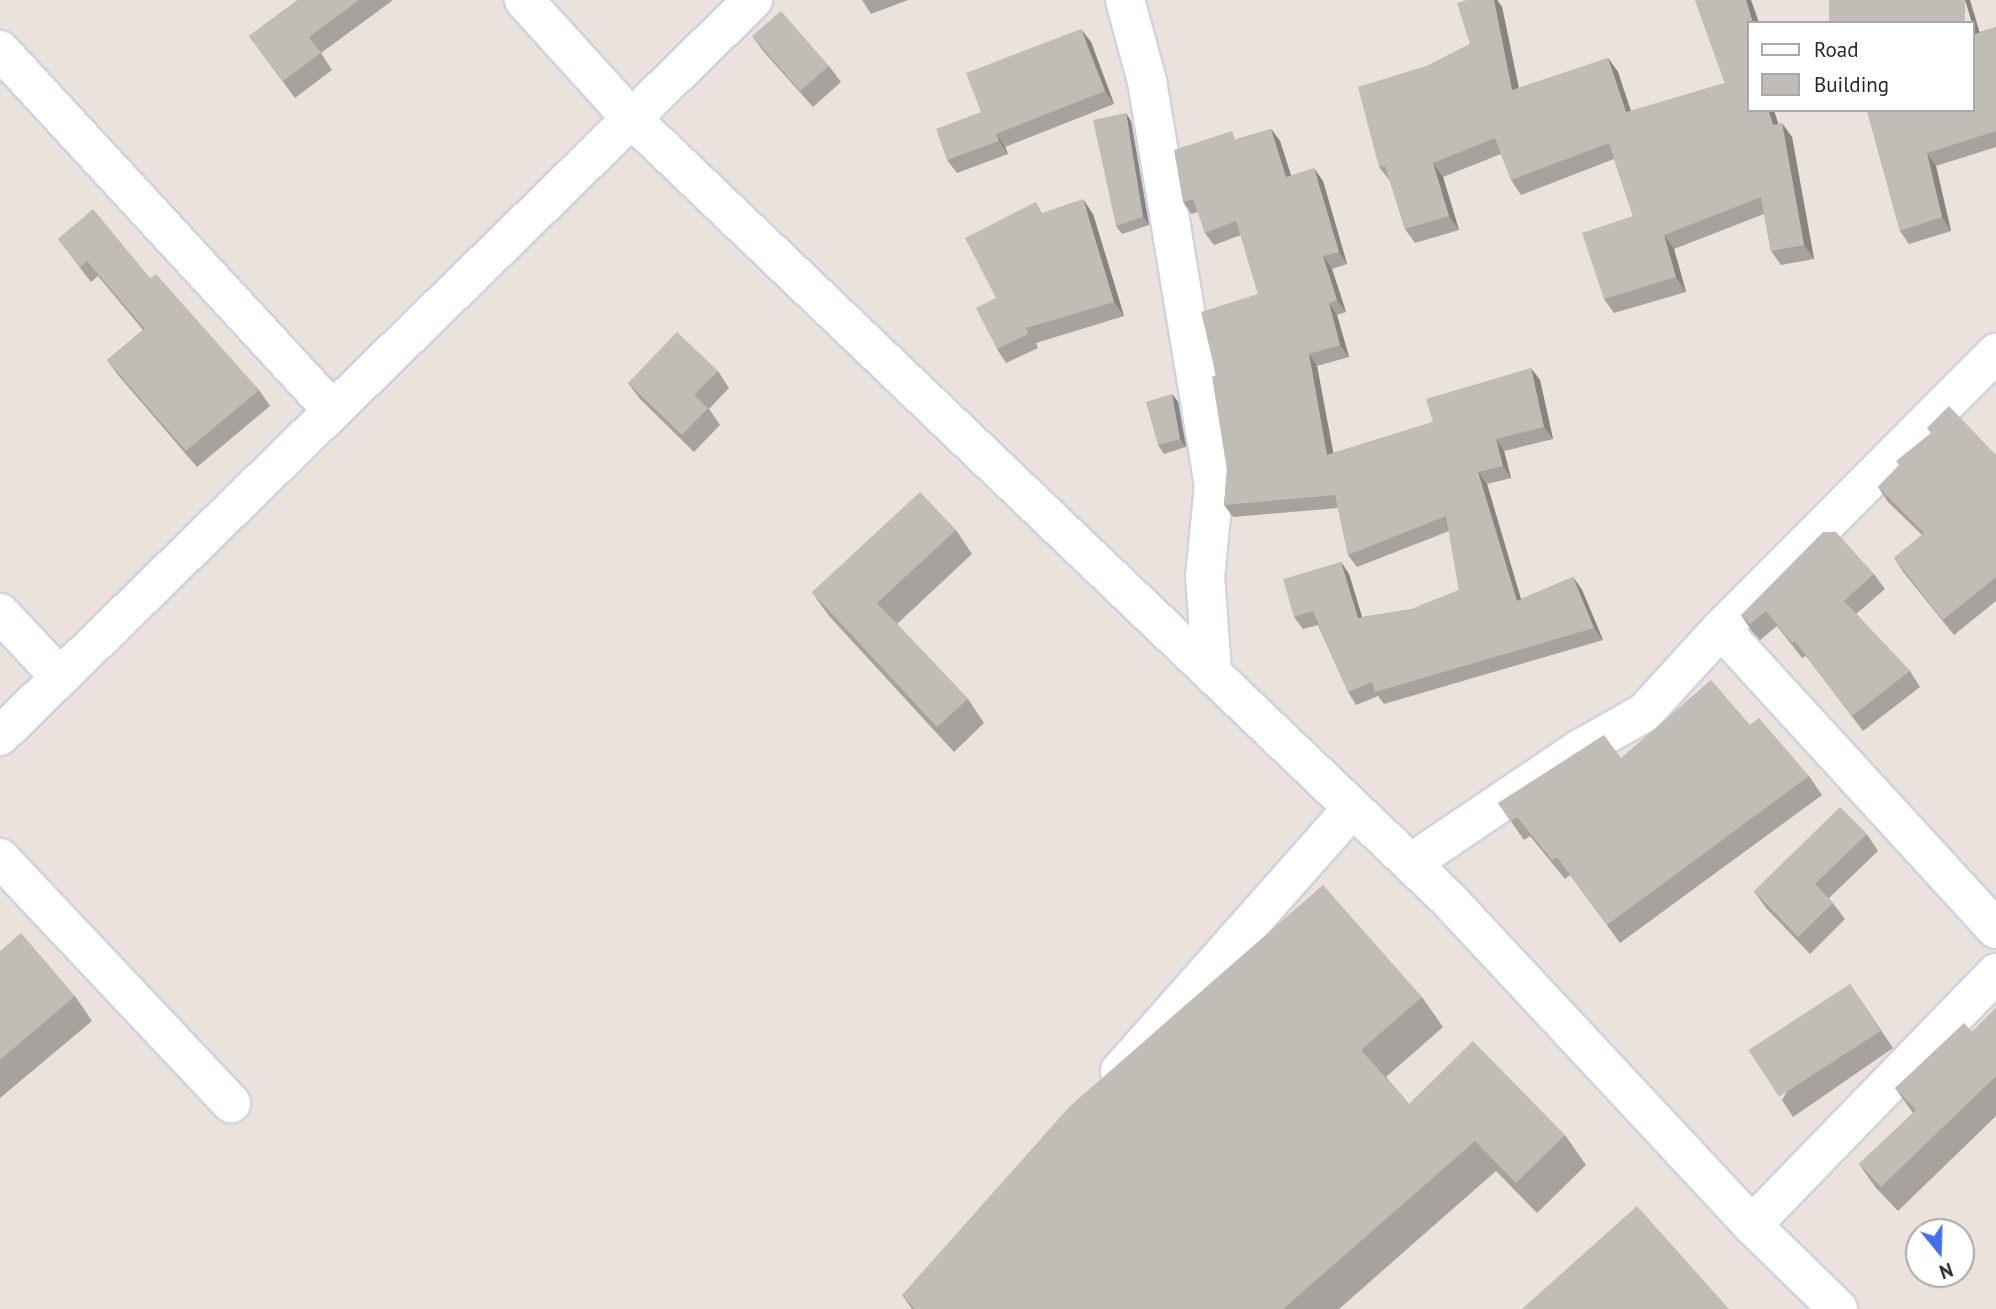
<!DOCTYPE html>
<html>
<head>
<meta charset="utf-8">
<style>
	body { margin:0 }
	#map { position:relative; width:1996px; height:1309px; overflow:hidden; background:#eae2db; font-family:"PT Sans",sans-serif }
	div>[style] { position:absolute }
	.roads { filter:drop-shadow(2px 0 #d0d4e0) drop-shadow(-2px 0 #d0d4e0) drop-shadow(0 2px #d0d4e0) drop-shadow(0 -2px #d0d4e0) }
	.minor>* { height:38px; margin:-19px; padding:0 19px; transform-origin:19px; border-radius:19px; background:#fff }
	.tertiary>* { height:38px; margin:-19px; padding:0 19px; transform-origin:19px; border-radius:19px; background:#fff }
	.wall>* { inset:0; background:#a7a29d }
	.shaded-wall>* { inset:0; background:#888480 }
	.building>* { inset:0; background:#c2bcb7; transform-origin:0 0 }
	span { translate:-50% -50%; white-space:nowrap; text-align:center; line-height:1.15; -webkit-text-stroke:5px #fff; paint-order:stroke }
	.legend { position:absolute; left:1747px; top:21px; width:228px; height:91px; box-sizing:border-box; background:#fff; border:2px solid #a9a9a9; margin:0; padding:9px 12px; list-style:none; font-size:21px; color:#282828 }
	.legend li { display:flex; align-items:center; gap:14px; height:35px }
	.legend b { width:35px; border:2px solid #a9a9a9 }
	.north { position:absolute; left:1905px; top:1218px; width:70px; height:70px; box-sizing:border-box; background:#fff; border:2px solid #a9a9a9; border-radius:50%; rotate:161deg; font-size:19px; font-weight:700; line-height:28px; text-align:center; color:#282828 }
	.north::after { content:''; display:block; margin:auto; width:24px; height:32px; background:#436fee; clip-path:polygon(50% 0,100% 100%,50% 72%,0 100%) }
</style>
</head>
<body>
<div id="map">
	<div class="roads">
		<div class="minor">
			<div style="left:1125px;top:0;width:84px;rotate:74.8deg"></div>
			<div style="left:1147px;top:81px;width:410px;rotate:80.6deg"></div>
			<div style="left:1214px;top:485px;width:91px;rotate:95.6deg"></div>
			<div style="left:1205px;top:576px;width:96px;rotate:85.8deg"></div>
			<div style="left:0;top:50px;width:491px;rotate:47.3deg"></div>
			<div style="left:0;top:613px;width:88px;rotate:46.8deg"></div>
			<div style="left:1721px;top:629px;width:407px;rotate:47.5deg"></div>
			<div style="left:0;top:858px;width:337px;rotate:46.7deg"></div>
			<div style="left:1411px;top:863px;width:204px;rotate:-34deg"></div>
			<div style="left:1580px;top:749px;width:73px;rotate:-29.4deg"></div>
			<div style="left:1644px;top:713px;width:114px;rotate:-47.5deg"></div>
			<div style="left:1721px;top:629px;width:390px;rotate:-45.1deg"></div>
			<div style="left:1120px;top:1071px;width:351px;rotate:-48.5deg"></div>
			<div style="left:1752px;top:1225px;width:351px;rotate:-45.9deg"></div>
		</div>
		<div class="tertiary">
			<div style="left:524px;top:0;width:159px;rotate:47.8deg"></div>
			<div style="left:631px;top:118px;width:1132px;rotate:43.71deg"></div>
			<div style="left:1449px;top:900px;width:444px;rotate:47deg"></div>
			<div style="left:1752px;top:1225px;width:120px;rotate:44.3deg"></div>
			<div style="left:0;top:736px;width:1053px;rotate:-44.35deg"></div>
		</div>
	</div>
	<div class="wall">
		<div style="clip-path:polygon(298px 0,393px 0,321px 53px,332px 70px,295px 98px,249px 36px)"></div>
		<div style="clip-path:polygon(862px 0,908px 0,871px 14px)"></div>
		<div style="clip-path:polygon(1467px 0,1497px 0,1502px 7px,1519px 88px,1608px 58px,1618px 72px,1631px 111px,1725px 83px,1695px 0,1751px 0,1759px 23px,1749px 23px,1749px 110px,1778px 124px,1792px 137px,1814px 259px,1781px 265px,1771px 251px,1764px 214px,1674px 249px,1686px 292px,1614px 313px,1604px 299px,1633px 216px,1614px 159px,1521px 195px,1511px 180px,1501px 154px,1443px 177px,1459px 230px,1415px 243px,1405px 229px,1390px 181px,1379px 167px,1429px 65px,1470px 44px)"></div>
		<div style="clip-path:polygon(1996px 27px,1996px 147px,1936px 166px,1951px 231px,1909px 244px,1900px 231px,1867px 110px,1973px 110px,1980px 32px)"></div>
		<div style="clip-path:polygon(752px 36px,829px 66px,841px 82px,813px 107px,764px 52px)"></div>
		<div style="clip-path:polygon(1091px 42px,1114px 104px,1005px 147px,1008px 154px,957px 173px,947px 160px,981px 112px)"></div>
		<div style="clip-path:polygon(1131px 121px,1149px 225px,1122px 234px,1116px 226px)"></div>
		<div style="clip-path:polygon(1271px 129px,1280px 141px,1291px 175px,1323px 181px,1347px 264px,1332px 269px,1346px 312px,1337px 315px,1349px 357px,1317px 366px,1333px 453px,1433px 422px,1540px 380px,1553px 439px,1504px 451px,1511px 478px,1487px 484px,1521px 599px,1573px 577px,1582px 590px,1603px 640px,1384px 704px,1378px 696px,1356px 705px,1348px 692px,1318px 625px,1303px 629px,1294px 617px,1341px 562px,1349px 574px,1362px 617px,1412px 609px,1459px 590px,1449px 531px,1357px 567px,1348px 555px,1338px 508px,1233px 517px,1224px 505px,1227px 470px,1216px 375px,1258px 294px,1241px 235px,1214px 245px,1205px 233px,1198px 212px,1191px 214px,1183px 202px,1237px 139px)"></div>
		<div style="clip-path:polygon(1043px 213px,1093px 214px,1124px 316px,1036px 343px,1038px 348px,1006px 363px,997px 349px,996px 298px)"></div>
		<div style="clip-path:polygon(58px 239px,150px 278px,259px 390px,270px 406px,197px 467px,118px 375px,107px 360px,143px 330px,98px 276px,91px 282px)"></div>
		<div style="clip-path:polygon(718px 371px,729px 388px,709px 409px,720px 425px,694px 452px,640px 399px,628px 383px)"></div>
		<div style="clip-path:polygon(1172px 394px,1178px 402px,1186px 447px,1164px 454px,1158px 445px)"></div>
		<div style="clip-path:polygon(1927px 428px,1996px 455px,1996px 601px,1954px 635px,1904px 573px,1894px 558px,1922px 535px,1888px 502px,1878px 487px,1931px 433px)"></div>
		<div style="clip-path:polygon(956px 530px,972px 554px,897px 624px,968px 699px,984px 723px,954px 752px,829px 616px,812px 592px)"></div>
		<div style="clip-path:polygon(1874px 574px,1885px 589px,1856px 614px,1910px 671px,1920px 687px,1863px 731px,1806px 656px,1802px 658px,1777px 626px,1760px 640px,1751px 630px,1741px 615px)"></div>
		<div style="clip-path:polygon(1750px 725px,1809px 776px,1822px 795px,1620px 943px,1570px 875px,1565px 879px,1530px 836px,1524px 840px,1498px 803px,1621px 758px)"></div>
		<div style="clip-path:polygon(1867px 834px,1878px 851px,1829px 898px,1845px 919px,1810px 954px,1766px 908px,1754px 891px)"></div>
		<div style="clip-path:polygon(0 951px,75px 996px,92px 1021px,0 1098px)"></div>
		<div style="clip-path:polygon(1850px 984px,1893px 1048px,1793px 1117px,1782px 1100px)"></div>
		<div style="clip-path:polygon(1422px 997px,1443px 1027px,1386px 1077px,1409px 1104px,1565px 1135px,1586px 1165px,1537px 1213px,1496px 1171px,1339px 1309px,912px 1309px,902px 1295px)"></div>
		<div style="clip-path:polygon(1996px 1008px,1996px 1116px,1898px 1211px,1876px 1188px,1859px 1164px,1913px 1113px,1895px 1088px,1972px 1032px)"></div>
	</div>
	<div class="shaded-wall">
		<div style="clip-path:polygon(1494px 0,1497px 0,1502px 7px,1522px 104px,1512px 90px)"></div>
		<div style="clip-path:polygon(1746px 0,1751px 0,1759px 23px,1753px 23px)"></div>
		<div style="clip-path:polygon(1965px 0,1970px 0,1984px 47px,1975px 34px,1973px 23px,1972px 23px)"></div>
		<div style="clip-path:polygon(1081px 29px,1091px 42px,1114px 104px,1105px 91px)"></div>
		<div style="clip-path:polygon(1608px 58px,1618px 72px,1636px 127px,1626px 112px)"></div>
		<div style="clip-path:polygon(1768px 110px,1774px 110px,1783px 139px,1773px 125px)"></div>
		<div style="clip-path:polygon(1126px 113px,1131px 121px,1149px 225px,1143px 217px)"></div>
		<div style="clip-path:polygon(1782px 123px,1792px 137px,1814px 259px,1804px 245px)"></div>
		<div style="clip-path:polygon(1271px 129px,1280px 141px,1295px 189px,1286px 177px)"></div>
		<div style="clip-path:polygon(996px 134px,1005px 147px,1008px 154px,999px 141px)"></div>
		<div style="clip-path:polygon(1927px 153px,1936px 166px,1951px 231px,1942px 217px)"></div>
		<div style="clip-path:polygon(1433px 163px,1443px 177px,1459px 230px,1449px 216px)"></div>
		<div style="clip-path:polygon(1314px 168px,1323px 181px,1347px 264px,1339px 252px)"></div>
		<div style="clip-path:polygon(1083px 199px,1093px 214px,1124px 316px,1114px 302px)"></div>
		<div style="clip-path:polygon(1664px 235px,1674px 249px,1686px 292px,1676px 277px)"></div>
		<div style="clip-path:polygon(1323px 256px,1332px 269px,1346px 312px,1337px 300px)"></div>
		<div style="clip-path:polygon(1329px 303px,1337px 315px,1349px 357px,1340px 345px)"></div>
		<div style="clip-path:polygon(1309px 354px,1317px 366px,1336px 467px,1327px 455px)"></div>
		<div style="clip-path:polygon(1531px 368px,1540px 380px,1553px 439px,1544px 427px)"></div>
		<div style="clip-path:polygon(1172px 394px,1178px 402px,1186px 447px,1180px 439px)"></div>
		<div style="clip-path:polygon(1496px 439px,1504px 451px,1511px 478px,1503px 466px)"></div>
		<div style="clip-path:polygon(1478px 472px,1487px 484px,1525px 613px,1517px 601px)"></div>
		<div style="clip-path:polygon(1341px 562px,1349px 574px,1366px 630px,1358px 618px)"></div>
		<div style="clip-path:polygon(1573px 577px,1582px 590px,1603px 640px,1594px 628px)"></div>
	</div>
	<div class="building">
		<div style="clip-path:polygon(298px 0,359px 0,309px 37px,321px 53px,283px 81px,249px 36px)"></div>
		<div style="clip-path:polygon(1467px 0,1494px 0,1512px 90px,1608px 58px,1626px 112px,1725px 83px,1695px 0,1746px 0,1753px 23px,1749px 23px,1749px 37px,1746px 38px,1749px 49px,1749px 110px,1768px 110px,1773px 125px,1782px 123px,1804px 245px,1771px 251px,1761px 197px,1664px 235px,1676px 277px,1604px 299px,1582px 233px,1633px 216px,1609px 143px,1511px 180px,1495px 138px,1433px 163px,1449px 216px,1405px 229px,1385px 166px,1379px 167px,1358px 87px,1429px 65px,1470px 44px,1457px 3px)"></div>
		<div style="left:1829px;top:0;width:136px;height:24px"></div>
		<div style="left:781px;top:11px;width:73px;height:38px;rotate:49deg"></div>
		<div style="clip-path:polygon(1973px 27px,1975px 34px,1996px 27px,1996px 131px,1927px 153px,1942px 217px,1900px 231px,1867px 110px,1973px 110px)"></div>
		<div style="clip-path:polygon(1081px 29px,1105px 91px,996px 134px,999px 141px,947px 160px,936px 129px,981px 112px,966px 73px)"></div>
		<div style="clip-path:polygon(1126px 113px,1143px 217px,1116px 226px,1093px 120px)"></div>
		<div style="clip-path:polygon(1271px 129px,1286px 177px,1314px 168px,1339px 252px,1323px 256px,1337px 300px,1329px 303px,1340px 345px,1309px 354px,1327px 455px,1433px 422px,1426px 399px,1531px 368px,1544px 427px,1496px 439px,1503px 466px,1478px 472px,1517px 601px,1573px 577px,1594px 628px,1375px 692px,1372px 682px,1348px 692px,1313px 611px,1294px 617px,1283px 579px,1341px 562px,1358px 618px,1412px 609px,1459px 590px,1446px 516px,1348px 555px,1335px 495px,1224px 505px,1227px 470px,1212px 377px,1216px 375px,1201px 312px,1258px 294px,1236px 221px,1205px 233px,1193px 199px,1183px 202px,1174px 150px,1232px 131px,1235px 140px)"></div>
		<div style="clip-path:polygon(1083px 199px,1114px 302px,1026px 328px,1028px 334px,997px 349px,976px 308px,996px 298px,965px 238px,1036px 202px,1042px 213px)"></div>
		<div style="clip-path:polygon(93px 209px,150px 278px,156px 274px,259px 390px,186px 451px,107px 360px,145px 329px,87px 261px,80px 267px,58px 239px)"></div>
		<div style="clip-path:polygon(677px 332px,718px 371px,694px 395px,708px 408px,682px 435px,628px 383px)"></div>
		<div style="clip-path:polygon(1172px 394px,1180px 439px,1158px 445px,1146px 402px)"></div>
		<div style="clip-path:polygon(1949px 406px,1996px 455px,1996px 577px,1943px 620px,1894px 558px,1924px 533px,1878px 487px,1899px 465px,1896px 461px,1931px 433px,1927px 428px)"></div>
		<div style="clip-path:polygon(920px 492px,956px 530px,877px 603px,968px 699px,937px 727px,812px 592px)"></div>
		<div style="clip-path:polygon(1823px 532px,1836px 532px,1874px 574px,1844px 601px,1910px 671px,1852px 716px,1795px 641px,1792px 643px,1766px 611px,1750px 624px,1741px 615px)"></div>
		<div style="clip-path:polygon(1711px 680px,1750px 725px,1759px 718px,1809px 776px,1607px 925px,1557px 857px,1552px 860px,1517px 817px,1511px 822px,1498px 803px,1604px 735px,1621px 758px)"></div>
		<div style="clip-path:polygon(1840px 807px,1867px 834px,1815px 884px,1833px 903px,1798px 937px,1754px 891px)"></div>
		<div style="clip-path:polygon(1323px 885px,1422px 997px,1361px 1050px,1409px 1104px,1473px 1041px,1565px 1135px,1516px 1183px,1475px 1141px,1283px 1309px,915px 1309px,902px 1295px,1070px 1106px)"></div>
		<div style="clip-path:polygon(21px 933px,75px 996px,0 1060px,0 951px)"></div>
		<div style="left:1850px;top:984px;width:56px;height:121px;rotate:57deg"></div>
		<div style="clip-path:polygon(1996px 1008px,1996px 1076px,1881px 1187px,1859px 1164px,1916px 1110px,1895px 1088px,1964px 1023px,1972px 1032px)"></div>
		<div style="clip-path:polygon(1637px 1206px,1729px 1309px,1522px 1309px)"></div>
	</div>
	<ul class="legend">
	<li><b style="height:9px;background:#fff"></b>Road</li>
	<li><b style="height:19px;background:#c2bcb7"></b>Building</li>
	</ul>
	<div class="north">N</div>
</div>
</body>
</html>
